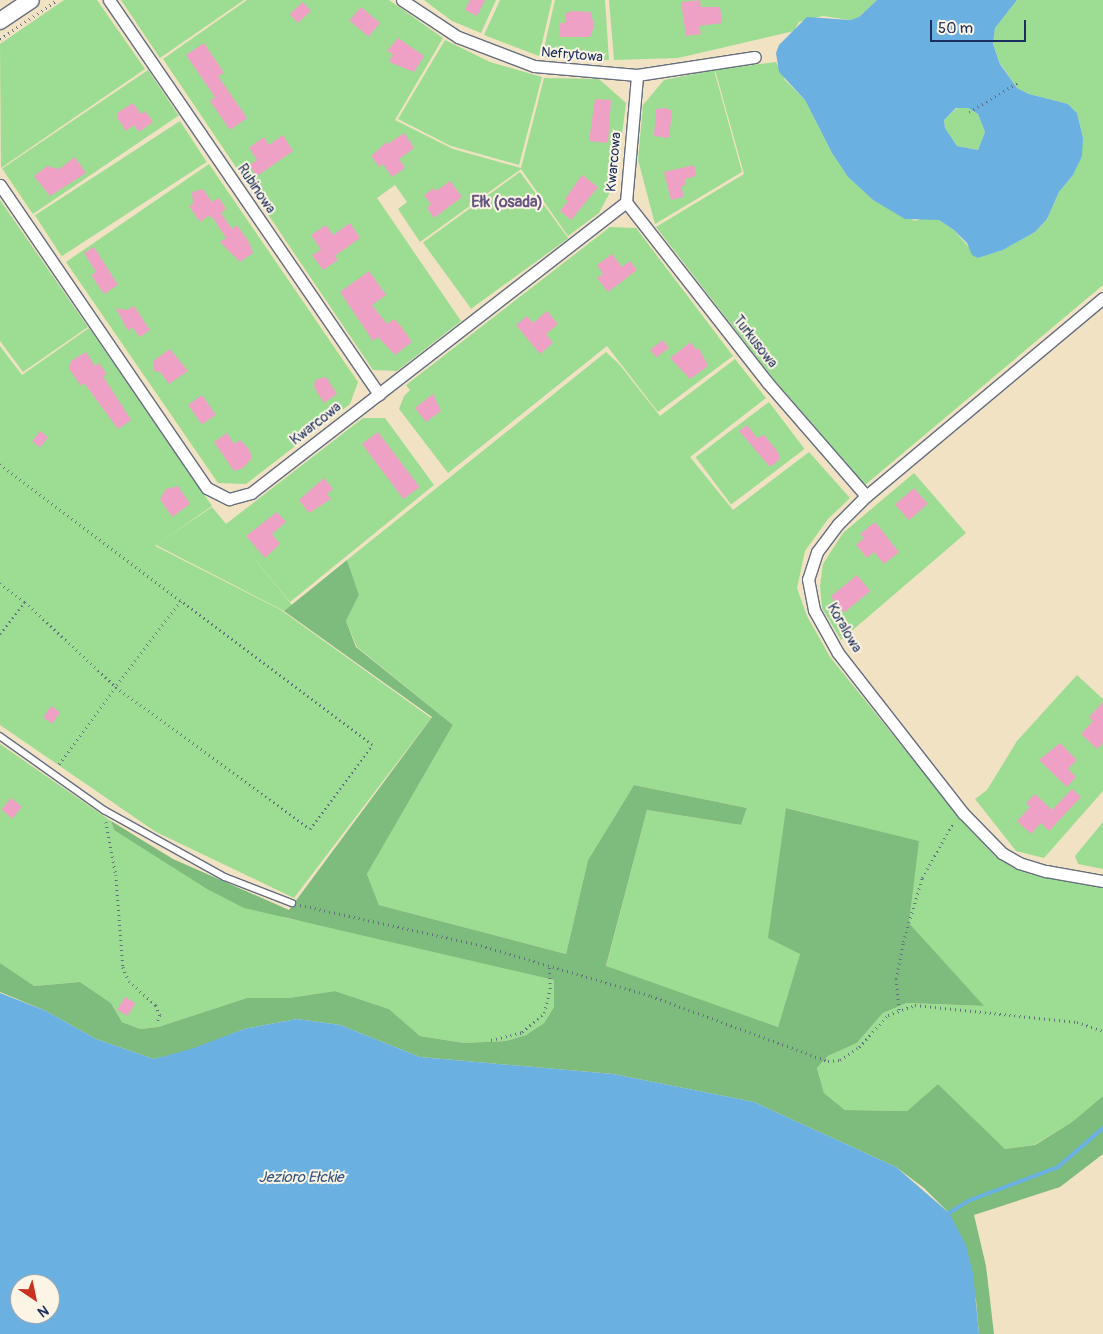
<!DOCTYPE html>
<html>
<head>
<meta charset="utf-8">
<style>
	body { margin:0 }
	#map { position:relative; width:1103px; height:1334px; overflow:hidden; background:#f0e2c2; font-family:Pangolin,sans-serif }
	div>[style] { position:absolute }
	.green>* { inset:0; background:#9ddd93; transform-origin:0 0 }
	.forest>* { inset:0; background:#7ebc7d }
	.water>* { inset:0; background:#6ab0e1 }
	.stream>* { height:4px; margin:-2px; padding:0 2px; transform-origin:2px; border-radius:2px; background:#6ab0e1 }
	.building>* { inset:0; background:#eea1c5; transform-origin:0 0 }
	.path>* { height:2.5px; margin-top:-1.25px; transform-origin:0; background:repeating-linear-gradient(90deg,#666e81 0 1px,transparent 0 5px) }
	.roads { filter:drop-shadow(1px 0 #666e81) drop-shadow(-1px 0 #666e81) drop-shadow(0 1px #666e81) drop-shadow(0 -1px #666e81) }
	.lane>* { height:5.5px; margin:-2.75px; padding:0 2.75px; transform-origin:2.75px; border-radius:2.75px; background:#fff }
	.street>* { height:11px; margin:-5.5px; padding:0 5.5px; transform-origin:5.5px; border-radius:5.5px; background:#fff }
	.secondary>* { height:16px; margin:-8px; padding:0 8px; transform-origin:8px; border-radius:8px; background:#fff }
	span { translate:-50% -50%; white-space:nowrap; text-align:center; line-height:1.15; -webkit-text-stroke:4px #fcf5e5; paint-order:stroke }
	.street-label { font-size:14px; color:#1b2f5e }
	.water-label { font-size:15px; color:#335685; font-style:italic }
	.quarter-label { font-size:16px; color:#655782; font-weight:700 }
	.north { position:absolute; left:10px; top:1274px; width:50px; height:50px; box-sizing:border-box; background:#fcf5e5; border:1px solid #a2a6af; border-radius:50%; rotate:146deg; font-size:14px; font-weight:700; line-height:20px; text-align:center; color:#1b2f5e }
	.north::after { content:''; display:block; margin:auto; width:18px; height:22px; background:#c8321e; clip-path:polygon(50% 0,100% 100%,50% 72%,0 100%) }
	.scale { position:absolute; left:930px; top:20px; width:96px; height:22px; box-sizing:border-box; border:2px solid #1b2f5e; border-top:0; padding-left:6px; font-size:15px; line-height:18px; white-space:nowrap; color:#1b2f5e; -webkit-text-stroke:4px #fcf5e5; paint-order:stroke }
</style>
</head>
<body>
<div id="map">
	<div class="green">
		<div style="clip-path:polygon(64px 0,97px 0,145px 69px,1px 168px,0 44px)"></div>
		<div style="clip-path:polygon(121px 0,244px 0,160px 58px)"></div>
		<div style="clip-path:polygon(247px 0,389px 0,443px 38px,395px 120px,453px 149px,521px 168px,544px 78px,599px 79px,626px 103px,616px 181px,599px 213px,568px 236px,521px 169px,420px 242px,398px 209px,407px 202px,395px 185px,377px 198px,461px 321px,397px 371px,373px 370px,163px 59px)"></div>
		<div style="clip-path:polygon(424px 0,496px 0,481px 33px,452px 21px)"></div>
		<div style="clip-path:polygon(500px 0,552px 0,539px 56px,484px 35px)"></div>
		<div style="clip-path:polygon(555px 0,605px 0,609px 60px,542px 57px)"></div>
		<div style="clip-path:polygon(609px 0,877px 0,859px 17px,850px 20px,823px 16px,799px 22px,794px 31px,678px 58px,614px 60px)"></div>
		<div style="clip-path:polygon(1017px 0,1103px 0,1103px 285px,865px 485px,772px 377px,656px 227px,744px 174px,715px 70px,776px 62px,785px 80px,805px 100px,832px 153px,848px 177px,873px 200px,915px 221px,926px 217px,939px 220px,954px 230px,978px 258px,1003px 250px,1035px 232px,1047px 219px,1059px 192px,1073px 175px,1083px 138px,1077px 113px,1068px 104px,1029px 94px,1017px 88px,1000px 63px,993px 44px,995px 28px)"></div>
		<div style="clip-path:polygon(445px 40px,490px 62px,542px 77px,519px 165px,451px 146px,398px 119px)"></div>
		<div style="left:148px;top:70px;width:55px;height:176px;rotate:56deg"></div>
		<div style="clip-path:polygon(714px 70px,742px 172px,655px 224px,638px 160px,643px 105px,664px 80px)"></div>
		<div style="clip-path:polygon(957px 108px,968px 108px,978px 114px,985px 132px,978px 150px,957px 146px,945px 128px,944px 120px)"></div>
		<div style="left:180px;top:121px;width:49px;height:173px;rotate:57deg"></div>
		<div style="clip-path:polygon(209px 164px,358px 382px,350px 404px,246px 484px,218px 483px,66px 262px)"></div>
		<div style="left:520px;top:172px;width:82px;height:120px;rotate:54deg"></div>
		<div style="clip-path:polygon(0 200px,88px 327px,23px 372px,0 341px)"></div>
		<div style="clip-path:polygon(610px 227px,636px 228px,733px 356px,658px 412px,607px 346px,448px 473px,399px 409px,404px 396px,410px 390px,406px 385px)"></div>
		<div style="clip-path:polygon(89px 328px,212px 506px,155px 546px,281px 610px,431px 718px,294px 898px,156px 832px,0 725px,0 346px,22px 375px)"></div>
		<div style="clip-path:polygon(606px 352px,619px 364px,660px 416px,735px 359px,766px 398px,690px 457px,733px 510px,809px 452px,850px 498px,828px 519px,805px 551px,797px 588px,807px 616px,830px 657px,968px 828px,995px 856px,1012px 867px,1033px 875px,1103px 888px,1103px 1096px,1072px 1122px,1034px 1145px,1005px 1149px,938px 1084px,907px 1111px,845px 1110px,824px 1093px,817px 1068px,828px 1056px,857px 1043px,883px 1013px,907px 1003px,983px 1006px,909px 923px,918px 841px,787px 808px,800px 954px,778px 1027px,606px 967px,647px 810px,741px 825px,747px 808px,634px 785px,588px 860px,566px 954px,379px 905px,367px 874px,453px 725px,357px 647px,346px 621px,359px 595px,347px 560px)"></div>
		<div style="left:769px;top:402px;width:59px;height:92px;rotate:53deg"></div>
		<div style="clip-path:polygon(363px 418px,385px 418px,434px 485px,290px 602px,239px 540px,292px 605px,284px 611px,156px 545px,212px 507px,226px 524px)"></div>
		<div style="clip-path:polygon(914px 473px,966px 533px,841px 640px,822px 608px,820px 586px,823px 564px,843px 533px)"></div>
		<div style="clip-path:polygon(1077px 675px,1103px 699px,1103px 791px,1044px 858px,1016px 851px,975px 799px,987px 790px,1017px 741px)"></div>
		<div style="clip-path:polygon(0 744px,111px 821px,114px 830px,285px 918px,340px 928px,554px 980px,554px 1007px,544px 1023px,526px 1035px,506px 1041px,464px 1043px,420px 1036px,389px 1009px,335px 991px,289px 998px,247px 998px,158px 1027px,140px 1029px,122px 1022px,111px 1003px,80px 982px,33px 986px,0 963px)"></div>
		<div style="clip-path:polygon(1103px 822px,1103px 869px,1078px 864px,1075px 856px)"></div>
	</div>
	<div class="forest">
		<div style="clip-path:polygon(347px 560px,359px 595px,346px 621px,356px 647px,453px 725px,367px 874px,379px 905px,566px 954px,588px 860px,634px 785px,747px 808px,741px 825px,647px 810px,606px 966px,778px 1027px,800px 954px,768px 938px,786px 808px,919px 841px,909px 923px,984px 1006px,907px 1003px,883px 1013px,857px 1043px,828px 1056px,817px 1068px,824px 1093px,845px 1110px,907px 1111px,938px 1084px,1005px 1149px,1035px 1145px,1072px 1122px,1103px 1096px,1103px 1154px,1060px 1187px,974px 1215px,986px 1266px,994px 1334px,979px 1334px,976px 1300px,949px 1213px,924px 1188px,896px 1167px,754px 1102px,613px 1074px,420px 1057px,340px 1025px,297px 1019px,244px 1029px,191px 1050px,154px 1059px,96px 1039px,46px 1011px,0 992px,0 963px,34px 986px,80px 982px,111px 1003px,122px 1022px,140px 1029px,158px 1027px,247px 998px,289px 998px,335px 991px,389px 1009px,420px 1036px,464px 1043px,506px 1041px,526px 1035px,544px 1023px,554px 1007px,554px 980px,244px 908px,207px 889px,114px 830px,111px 821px,173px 859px,289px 910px,432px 717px,284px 611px)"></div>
	</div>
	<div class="water">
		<div style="clip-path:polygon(evenodd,877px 0,1017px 0,995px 28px,993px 44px,1000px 64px,1017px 88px,1029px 94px,1068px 104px,1077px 113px,1083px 138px,1082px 156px,1073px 175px,1059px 192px,1047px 219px,1035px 232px,1003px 250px,978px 258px,972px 255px,967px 243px,954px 230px,939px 220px,905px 219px,873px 200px,848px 177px,832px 153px,805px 100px,779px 72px,776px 53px,779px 45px,807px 17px,850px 20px,859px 17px,877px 0,956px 108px,968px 108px,978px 114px,985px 132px,978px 150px,957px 146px,945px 128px,944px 120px,956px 108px)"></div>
		<div style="clip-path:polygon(evenodd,0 993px,46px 1011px,96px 1039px,154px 1059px,191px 1049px,244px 1029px,297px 1019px,340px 1025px,420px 1057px,613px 1074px,754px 1102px,896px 1167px,949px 1213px,966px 1245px,973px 1273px,979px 1334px,0 1334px,0 993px,20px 1284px,50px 1284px,50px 1314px,20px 1314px,20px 1284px)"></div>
	</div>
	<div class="stream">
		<div style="left:949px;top:1213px;width:22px;rotate:-32deg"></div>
		<div style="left:968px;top:1201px;width:96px;rotate:-20.7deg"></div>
		<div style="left:1058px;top:1167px;width:60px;rotate:-40.9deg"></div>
	</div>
	<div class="building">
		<div style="clip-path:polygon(470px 0,485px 0,477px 16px,465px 10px)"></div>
		<div style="clip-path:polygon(700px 0,701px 7px,720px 7px,722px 23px,699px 26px,701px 34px,686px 36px,681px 2px)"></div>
		<div style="left:303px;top:2px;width:12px;height:18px;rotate:48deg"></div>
		<div style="left:361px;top:7px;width:25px;height:18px;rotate:40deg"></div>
		<div style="clip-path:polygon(573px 11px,591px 12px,594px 26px,590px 37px,560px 37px,560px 23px,565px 23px,566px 13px)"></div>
		<div style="clip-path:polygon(398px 38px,424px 56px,414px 72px,389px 62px,393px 54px,387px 51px)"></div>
		<div style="clip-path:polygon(204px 43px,224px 73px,218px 76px,247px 118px,230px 130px,210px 101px,215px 97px,186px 55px)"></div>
		<div style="clip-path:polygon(595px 99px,611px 100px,608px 143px,589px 141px)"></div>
		<div style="clip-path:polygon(133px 103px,141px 114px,145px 111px,153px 122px,139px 132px,134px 125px,126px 131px,118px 119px,117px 113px)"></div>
		<div style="clip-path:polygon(666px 108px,672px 111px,669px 138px,654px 136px,656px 109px)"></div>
		<div style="clip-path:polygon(404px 133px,414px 148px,399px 159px,405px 168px,392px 177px,383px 164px,379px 167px,371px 156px,387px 142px,388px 144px)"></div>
		<div style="clip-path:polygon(283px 135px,293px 151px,257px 176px,249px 165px,257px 160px,249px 148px,264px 137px,269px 145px)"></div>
		<div style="clip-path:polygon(75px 157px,86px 173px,50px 196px,34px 176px,47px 166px,59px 169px)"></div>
		<div style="clip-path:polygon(694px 165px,696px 176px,685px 179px,686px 185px,681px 186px,684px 197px,671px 200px,664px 172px)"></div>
		<div style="clip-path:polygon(582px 175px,598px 187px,571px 220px,560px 211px,568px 201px,565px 199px)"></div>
		<div style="clip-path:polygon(450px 181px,462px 197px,434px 218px,427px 208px,431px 204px,424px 195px,434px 188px,436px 191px)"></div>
		<div style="clip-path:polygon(203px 189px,212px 202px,219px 198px,226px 209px,221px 213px,232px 229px,237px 225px,249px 242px,253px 253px,240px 262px,220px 242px,226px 238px,213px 218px,208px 216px,200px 222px,189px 206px,193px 204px,192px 192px)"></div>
		<div style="clip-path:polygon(350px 223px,360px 238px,335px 256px,338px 260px,323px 270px,312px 255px,321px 250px,311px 235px,326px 225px,333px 235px)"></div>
		<div style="clip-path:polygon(94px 247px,118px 285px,104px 294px,91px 275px,96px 272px,84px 253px)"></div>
		<div style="clip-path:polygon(612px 254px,622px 267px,630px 261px,637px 270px,608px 292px,597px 278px,603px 274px,597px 265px)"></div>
		<div style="clip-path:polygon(369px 271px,386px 295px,372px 305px,387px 324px,394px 319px,400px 325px,412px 342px,395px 355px,378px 337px,373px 341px,340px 292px)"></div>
		<div style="clip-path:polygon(134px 306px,150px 330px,140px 337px,132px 327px,128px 331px,116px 308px,127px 310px)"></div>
		<div style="clip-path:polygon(547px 311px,558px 324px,546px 334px,553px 343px,540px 354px,516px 325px,527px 316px,533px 323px)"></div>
		<div style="left:663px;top:340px;width:10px;height:16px;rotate:53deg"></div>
		<div style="clip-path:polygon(691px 342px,696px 350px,699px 348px,708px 366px,690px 379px,670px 358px)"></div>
		<div style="clip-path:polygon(170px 349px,188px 371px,169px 384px,160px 372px,154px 371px,153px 361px)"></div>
		<div style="clip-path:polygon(86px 352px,95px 366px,99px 363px,107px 374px,103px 376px,131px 420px,118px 429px,84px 383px,81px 386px,69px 369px,71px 361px)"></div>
		<div style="clip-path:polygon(326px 377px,337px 394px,324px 403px,314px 387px,315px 380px)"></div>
		<div style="clip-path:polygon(433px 394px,441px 411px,426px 422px,415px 408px)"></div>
		<div style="left:202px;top:395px;width:24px;height:17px;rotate:55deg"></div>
		<div style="clip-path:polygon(747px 425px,757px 438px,764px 435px,778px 452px,780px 459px,770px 467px,739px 431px)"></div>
		<div style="left:40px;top:431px;width:10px;height:13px;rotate:37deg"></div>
		<div style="left:378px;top:432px;width:69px;height:20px;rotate:53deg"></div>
		<div style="clip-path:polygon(227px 433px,234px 444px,240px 440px,249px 449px,252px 458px,243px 468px,234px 471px,214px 442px)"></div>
		<div style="clip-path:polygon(324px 478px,333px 489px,327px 494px,331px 499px,309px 513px,299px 500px)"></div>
		<div style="clip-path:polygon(178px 486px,190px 504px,172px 517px,160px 499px,166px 489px)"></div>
		<div style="left:914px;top:488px;width:21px;height:25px;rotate:49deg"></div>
		<div style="clip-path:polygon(277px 512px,286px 522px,272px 534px,280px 544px,265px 558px,246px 536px)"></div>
		<div style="clip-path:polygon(875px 522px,899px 552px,884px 564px,874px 552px,867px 558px,856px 545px,864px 538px,860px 534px)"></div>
		<div style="left:857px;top:575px;width:21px;height:34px;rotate:51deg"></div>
		<div style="clip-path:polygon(1103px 702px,1103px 743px,1097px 749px,1081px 734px,1093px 721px,1089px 717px)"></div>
		<div style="left:51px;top:706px;width:11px;height:14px;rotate:34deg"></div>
		<div style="clip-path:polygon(1060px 743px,1077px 760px,1068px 769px,1076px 777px,1067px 787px,1039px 760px)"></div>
		<div style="clip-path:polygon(1072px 789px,1081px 797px,1049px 831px,1041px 823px,1031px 834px,1017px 821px,1030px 807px,1026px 803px,1035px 794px,1052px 810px)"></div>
		<div style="left:11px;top:798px;width:14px;height:15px;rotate:39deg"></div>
		<div style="left:125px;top:997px;width:12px;height:15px;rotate:31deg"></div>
	</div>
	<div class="path">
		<div style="left:0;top:39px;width:69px;rotate:-34.4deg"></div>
		<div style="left:969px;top:112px;width:60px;rotate:-31.3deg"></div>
		<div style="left:0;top:464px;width:227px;rotate:37.1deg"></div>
		<div style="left:0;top:583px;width:31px;rotate:37deg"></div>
		<div style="left:0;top:634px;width:41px;rotate:-52deg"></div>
		<div style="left:25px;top:602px;width:125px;rotate:43deg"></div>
		<div style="left:116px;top:687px;width:240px;rotate:36.2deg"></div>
		<div style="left:310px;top:829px;width:104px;rotate:-53.6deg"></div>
		<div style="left:372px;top:745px;width:239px;rotate:-143deg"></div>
		<div style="left:181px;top:601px;width:108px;rotate:127.1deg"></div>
		<div style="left:116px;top:687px;width:98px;rotate:126.3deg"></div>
		<div style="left:106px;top:822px;width:54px;rotate:79.3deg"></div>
		<div style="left:116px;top:875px;width:92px;rotate:85.6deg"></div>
		<div style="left:123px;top:967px;width:15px;rotate:67deg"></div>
		<div style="left:129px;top:981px;width:36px;rotate:42deg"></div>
		<div style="left:156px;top:1005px;width:11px;rotate:68deg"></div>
		<div style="left:160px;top:1015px;width:9px;rotate:111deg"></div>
		<div style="left:300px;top:905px;width:180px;rotate:12.5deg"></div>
		<div style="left:476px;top:944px;width:183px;rotate:16.5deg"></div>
		<div style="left:651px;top:996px;width:189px;rotate:20.2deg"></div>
		<div style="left:828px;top:1061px;width:12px;rotate:-5deg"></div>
		<div style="left:840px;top:1060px;width:23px;rotate:-34deg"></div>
		<div style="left:859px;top:1047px;width:43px;rotate:-47.8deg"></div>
		<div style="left:888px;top:1015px;width:29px;rotate:-20deg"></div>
		<div style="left:915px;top:1005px;width:163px;rotate:6deg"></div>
		<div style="left:1077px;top:1022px;width:28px;rotate:19deg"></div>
		<div style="left:899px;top:1010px;width:31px;rotate:-96deg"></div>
		<div style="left:896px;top:979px;width:38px;rotate:-79deg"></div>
		<div style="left:903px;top:942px;width:67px;rotate:-73.5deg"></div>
		<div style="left:922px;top:878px;width:65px;rotate:-60.7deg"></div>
		<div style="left:491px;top:1040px;width:32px;rotate:-14deg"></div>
		<div style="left:522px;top:1032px;width:29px;rotate:-41deg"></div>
		<div style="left:544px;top:1013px;width:25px;rotate:-76deg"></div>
		<div style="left:550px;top:989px;width:23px;rotate:-92deg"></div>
	</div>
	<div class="roads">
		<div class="lane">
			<div style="left:0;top:736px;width:128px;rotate:35.4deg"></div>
			<div style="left:104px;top:810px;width:138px;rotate:29deg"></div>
			<div style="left:225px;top:877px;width:72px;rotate:21.2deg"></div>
		</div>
		<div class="street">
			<div style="left:109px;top:0;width:478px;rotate:55.6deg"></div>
			<div style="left:402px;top:0;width:67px;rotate:33.5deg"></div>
			<div style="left:458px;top:37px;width:81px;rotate:20.9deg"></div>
			<div style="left:534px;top:66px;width:103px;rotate:5deg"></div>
			<div style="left:637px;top:75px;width:119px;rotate:-8.7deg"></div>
			<div style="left:0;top:185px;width:367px;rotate:55.7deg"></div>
			<div style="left:207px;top:488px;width:25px;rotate:27deg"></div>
			<div style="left:229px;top:499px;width:23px;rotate:-15deg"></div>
			<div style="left:251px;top:493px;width:475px;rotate:-37.8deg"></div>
			<div style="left:626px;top:202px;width:127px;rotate:-85deg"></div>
			<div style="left:626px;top:202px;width:229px;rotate:51.9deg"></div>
			<div style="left:767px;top:382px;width:151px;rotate:49deg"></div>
			<div style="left:1103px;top:298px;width:309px;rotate:140.1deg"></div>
			<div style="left:866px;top:496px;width:40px;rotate:135deg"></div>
			<div style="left:838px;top:524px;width:35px;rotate:127deg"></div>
			<div style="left:817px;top:552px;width:28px;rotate:108deg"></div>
			<div style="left:808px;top:579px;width:32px;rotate:79deg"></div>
			<div style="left:814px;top:610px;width:49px;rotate:60.8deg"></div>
			<div style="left:838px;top:653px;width:203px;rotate:52deg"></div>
			<div style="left:963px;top:813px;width:56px;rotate:45.7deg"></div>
			<div style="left:1002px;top:853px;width:20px;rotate:30deg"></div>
			<div style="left:1019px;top:863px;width:28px;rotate:17deg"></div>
			<div style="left:1046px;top:871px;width:58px;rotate:10deg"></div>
		</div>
		<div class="secondary">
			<div style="left:0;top:21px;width:37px;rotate:-34deg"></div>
		</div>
	</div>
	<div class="street-label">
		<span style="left:572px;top:55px;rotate:5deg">Nefrytowa</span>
		<span style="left:614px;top:162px;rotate:-85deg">Kwarcowa</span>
		<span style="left:256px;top:189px;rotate:56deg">Rubinowa</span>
		<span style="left:755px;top:342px;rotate:52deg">Turkusowa</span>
		<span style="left:316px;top:424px;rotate:-38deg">Kwarcowa</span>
		<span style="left:844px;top:628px;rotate:60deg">Koralowa</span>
	</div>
	<div class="water-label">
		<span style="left:301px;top:1178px">Jezioro Ełckie</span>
	</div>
	<div class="quarter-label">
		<span style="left:507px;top:202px">Ełk (osada)</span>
	</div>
	<div class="north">N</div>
	<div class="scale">50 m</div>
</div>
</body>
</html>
